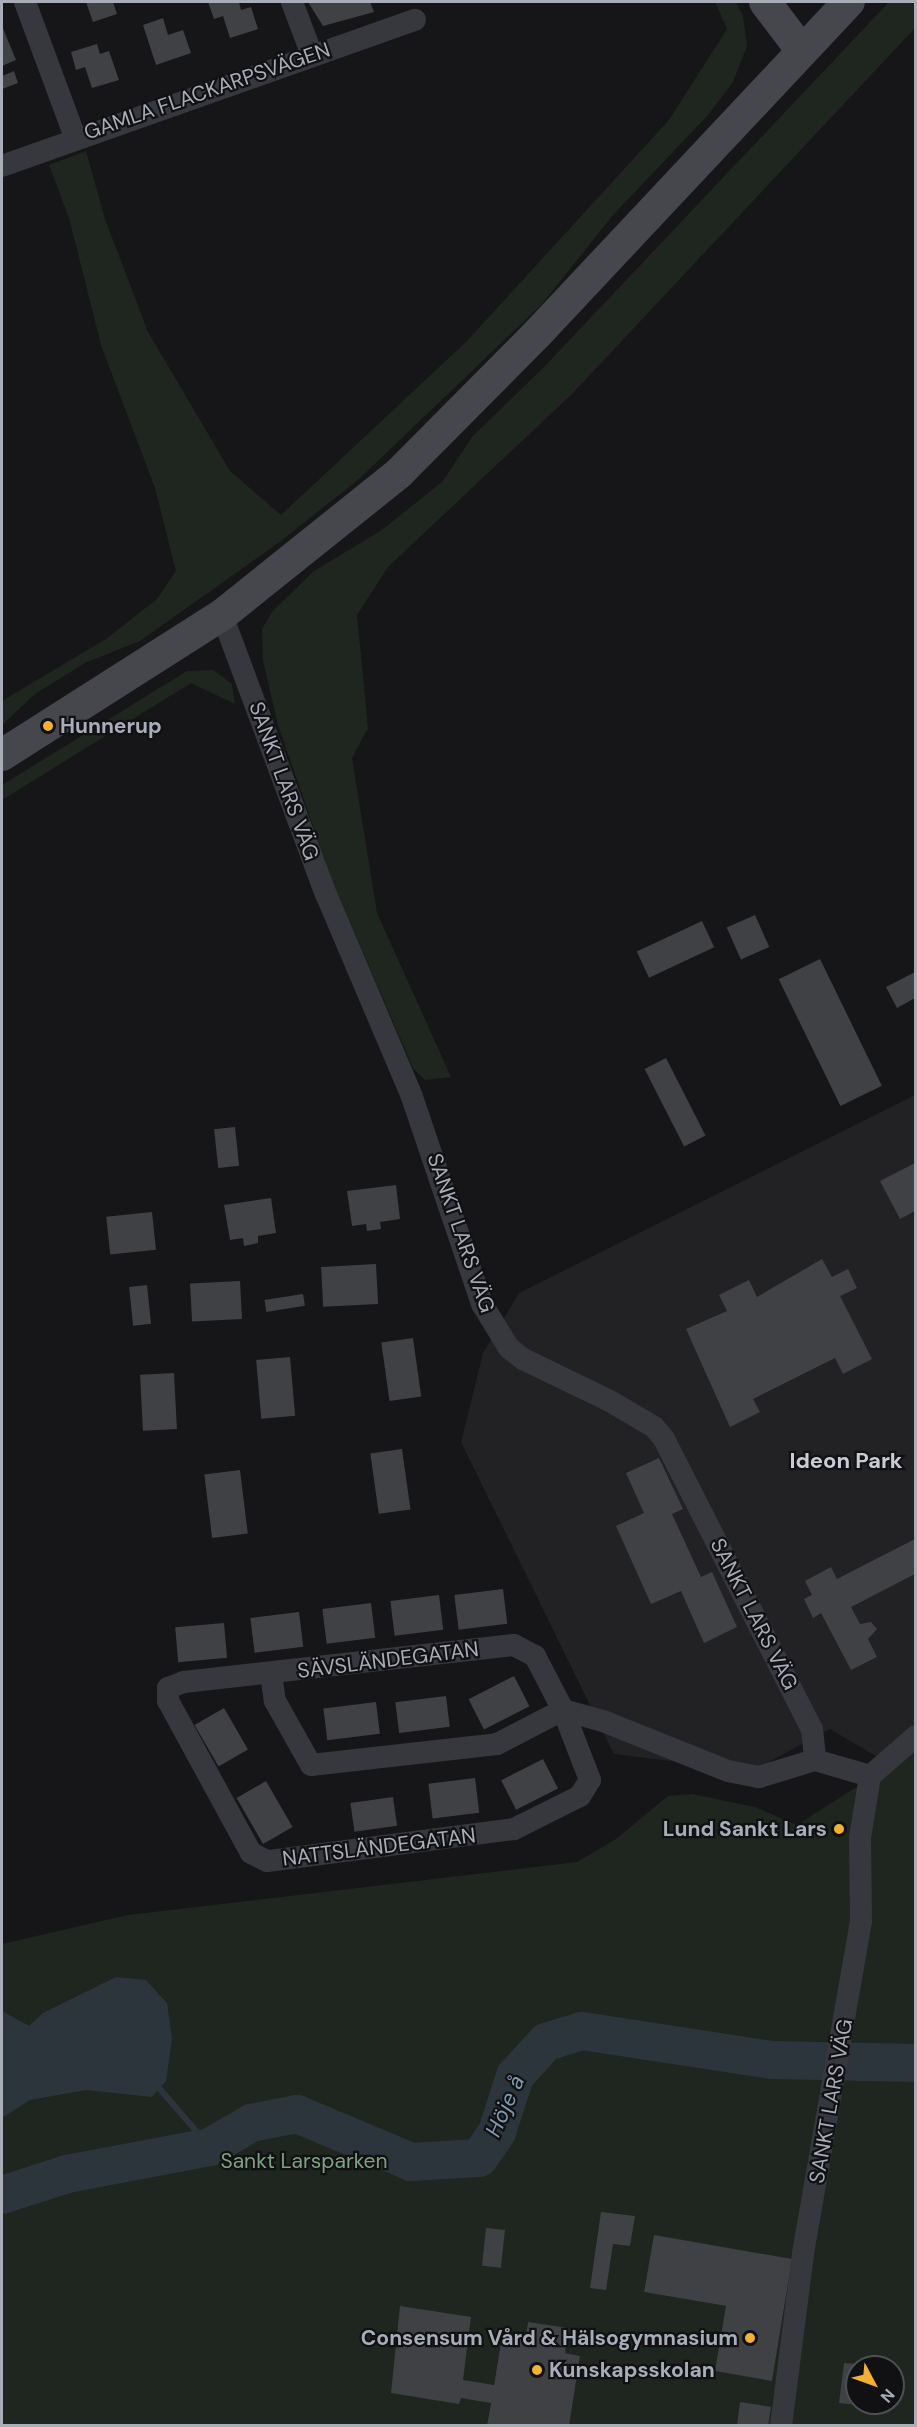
<!DOCTYPE html>
<html>
<head>
<meta charset="utf-8">
<style>
	body { margin:0 }
	#map { position:relative; width:917px; height:2427px; overflow:hidden; background:#161618; font-family:"DM Sans",sans-serif }
	div>[style] { position:absolute }
	.built>* { inset:0; background:#222225 }
	.green>* { inset:0; background:#1e261f }
	.water>* { inset:0; background:#2c353c }
	.stream>* { height:6px; margin:-3px; padding:0 3px; transform-origin:3px; border-radius:3px; background:#2c353c }
	.river>* { height:38px; margin:-19px; padding:0 19px; transform-origin:19px; border-radius:19px; background:#2c353c }
	.building>* { inset:0; background:#404145; transform-origin:0 0 }
	.minor>* { height:22px; margin:-11px; padding:0 11px; transform-origin:11px; border-radius:11px; background:#37383d }
	.secondary>* { height:32px; margin:-16px; padding:0 16px; transform-origin:16px; border-radius:16px; background:#45474d }
	.dots>* { width:16px; height:16px; translate:-50% -50%; box-sizing:border-box; border:3px solid #111113; border-radius:50% }
	span { translate:-50% -50%; white-space:nowrap; text-align:center; line-height:1.15; -webkit-text-stroke:4.5px #111113; paint-order:stroke }
	.street-label { font-size:21px; color:#a8adb8 }
	.poi-label { font-size:21px; color:#a8adb8; font-weight:700 }
	.left { translate:0 -50%; text-align:left }
	.right { translate:-100% -50%; text-align:right }
	.park-label { font-size:21px; color:#7fa381 }
	.neighbourhood-label { font-size:22px; color:#c9ccd4; font-weight:700 }
	.water-label { font-size:22px; color:#7f9bb3; font-style:italic }
	.frame { position:absolute; inset:0; border:3px solid #a8adb8; pointer-events:none }
	.north { position:absolute; left:845px; top:2355px; width:60px; height:60px; box-sizing:border-box; background:#111113; border:2px solid #4d4f55; border-radius:50%; rotate:131deg; font-size:16px; font-weight:700; line-height:24px; text-align:center; color:#a8adb8 }
	.north::after { content:''; display:block; margin:auto; width:21px; height:27px; background:#f2b134; clip-path:polygon(50% 0,100% 100%,50% 72%,0 100%) }
</style>
</head>
<body>
<div id="map">
	<div class="built">
		<div style="clip-path:polygon(915px 1095px,915px 1756px,891px 1765px,830px 1729px,752px 1771px,614px 1754px,461px 1442px,483px 1353px,519px 1293px)"></div>
	</div>
	<div class="green">
		<div style="clip-path:polygon(715px 2px,736px 2px,743px 16px,747px 46px,733px 82px,708px 115px,613px 215px,542px 304px,359px 479px,281px 541px,140px 641px,85px 663px,35px 694px,2px 725px,2px 701px,106px 639px,157px 599px,176px 571px,155px 488px,101px 345px,69px 218px,49px 165px,86px 151px,105px 219px,148px 332px,230px 471px,281px 515px,466px 342px,669px 120px,727px 29px)"></div>
		<div style="clip-path:polygon(889px 2px,915px 2px,915px 28px,573px 393px,388px 567px,357px 615px,368px 728px,352px 758px,377px 913px,451px 1077px,425px 1080px,413px 1068px,332px 880px,278px 725px,263px 661px,262px 629px,272px 612px,314px 571px,382px 530px,443px 481px,472px 437px,545px 366px)"></div>
		<div style="clip-path:polygon(213px 670px,232px 684px,235px 704px,191px 683px,2px 800px,2px 785px,187px 671px)"></div>
		<div style="clip-path:polygon(evenodd,915px 1756px,915px 2425px,569px 2425px,580px 2356px,565px 2353px,569px 2328px,528px 2322px,525px 2340px,502px 2336px,487px 2424px,493px 2425px,2px 2425px,2px 1944px,128px 1915px,577px 1862px,616px 1839px,668px 1796px,692px 1794px,755px 1807px,797px 1825px,891px 1765px,915px 1756px,654px 2236px,792px 2259px,772px 2380px,726px 2306px,644px 2292px,654px 2236px,915px 1756px,857px 2367px,893px 2367px,893px 2403px,857px 2403px,857px 2367px)"></div>
	</div>
	<div class="water">
		<div style="clip-path:polygon(116px 1977px,146px 1980px,167px 2003px,172px 2039px,166px 2081px,152px 2097px,86px 2090px,30px 2100px,2px 2118px,2px 2011px,29px 2026px,43px 2013px)"></div>
	</div>
	<div class="stream">
		<div style="left:159px;top:2088px;width:78px;rotate:49.2deg"></div>
	</div>
	<div class="river">
		<div style="left:2px;top:2195px;width:68px;rotate:-17.9deg"></div>
		<div style="left:67px;top:2174px;width:146px;rotate:-10.7deg"></div>
		<div style="left:210px;top:2147px;width:48px;rotate:-30.3deg"></div>
		<div style="left:251px;top:2123px;width:47px;rotate:-11.1deg"></div>
		<div style="left:297px;top:2114px;width:124px;rotate:22.8deg"></div>
		<div style="left:411px;top:2162px;width:68px;rotate:-3.4deg"></div>
		<div style="left:479px;top:2158px;width:32px;rotate:-55deg"></div>
		<div style="left:497px;top:2132px;width:59px;rotate:-72.2deg"></div>
		<div style="left:515px;top:2076px;width:46px;rotate:-47.6deg"></div>
		<div style="left:546px;top:2042px;width:38px;rotate:-17deg"></div>
		<div style="left:582px;top:2031px;width:192px;rotate:8.7deg"></div>
		<div style="left:772px;top:2060px;width:144px;rotate:1.2deg"></div>
	</div>
	<div class="building">
		<div style="clip-path:polygon(86px 2px,113px 2px,117px 14px,93px 22px)"></div>
		<div style="clip-path:polygon(208px 2px,239px 2px,241px 10px,251px 7px,258px 29px,230px 38px,223px 16px,214px 19px)"></div>
		<div style="clip-path:polygon(308px 2px,370px 2px,374px 12px,323px 26px)"></div>
		<div style="clip-path:polygon(163px 18px,168px 35px,183px 30px,191px 53px,156px 65px,143px 25px)"></div>
		<div style="clip-path:polygon(2px 26px,16px 60px,2px 66px)"></div>
		<div style="clip-path:polygon(97px 44px,100px 54px,109px 51px,119px 80px,92px 88px,85px 67px,76px 70px,71px 52px)"></div>
		<div style="clip-path:polygon(14px 71px,18px 83px,2px 89px,2px 76px)"></div>
		<div style="left:755px;top:915px;width:35px;height:31px;rotate:66deg"></div>
		<div style="left:702px;top:921px;width:29px;height:72px;rotate:65deg"></div>
		<div style="left:820px;top:959px;width:141px;height:46px;rotate:64deg"></div>
		<div style="clip-path:polygon(915px 972px,915px 998px,897px 1008px,886px 987px)"></div>
		<div style="left:666px;top:1058px;width:87px;height:24px;rotate:63deg"></div>
		<div style="left:235px;top:1127px;width:39px;height:21px;rotate:84deg"></div>
		<div style="clip-path:polygon(915px 1163px,915px 1211px,900px 1219px,880px 1181px)"></div>
		<div style="clip-path:polygon(396px 1185px,400px 1219px,380px 1222px,381px 1229px,367px 1231px,366px 1224px,352px 1226px,347px 1191px)"></div>
		<div style="clip-path:polygon(271px 1198px,276px 1233px,258px 1236px,258px 1243px,244px 1246px,243px 1238px,230px 1240px,224px 1205px)"></div>
		<div style="left:152px;top:1212px;width:38px;height:46px;rotate:84deg"></div>
		<div style="clip-path:polygon(822px 1259px,832px 1277px,848px 1269px,857px 1288px,840px 1296px,872px 1359px,843px 1374px,835px 1358px,753px 1399px,760px 1412px,730px 1427px,686px 1329px,727px 1311px,719px 1295px,749px 1280px,757px 1297px)"></div>
		<div style="left:376px;top:1264px;width:40px;height:55px;rotate:87deg"></div>
		<div style="left:240px;top:1281px;width:38px;height:50px;rotate:87deg"></div>
		<div style="left:147px;top:1285px;width:39px;height:18px;rotate:84deg"></div>
		<div style="left:303px;top:1294px;width:12px;height:39px;rotate:81deg"></div>
		<div style="left:413px;top:1338px;width:59px;height:32px;rotate:82deg"></div>
		<div style="left:290px;top:1357px;width:59px;height:34px;rotate:85deg"></div>
		<div style="left:174px;top:1373px;width:56px;height:34px;rotate:87deg"></div>
		<div style="left:402px;top:1449px;width:61px;height:32px;rotate:82deg"></div>
		<div style="clip-path:polygon(659px 1458px,683px 1509px,672px 1514px,701px 1577px,712px 1572px,737px 1627px,704px 1643px,681px 1591px,651px 1604px,616px 1526px,644px 1513px,626px 1473px)"></div>
		<div style="left:240px;top:1470px;width:64px;height:36px;rotate:83deg"></div>
		<div style="clip-path:polygon(915px 1539px,915px 1574px,851px 1607px,860px 1624px,871px 1622px,877px 1629px,868px 1639px,877px 1657px,851px 1670px,821px 1613px,813px 1618px,804px 1599px,812px 1595px,805px 1581px,831px 1567px,837px 1579px)"></div>
		<div style="left:503px;top:1589px;width:35px;height:49px;rotate:83deg"></div>
		<div style="left:439px;top:1595px;width:35px;height:49px;rotate:83deg"></div>
		<div style="left:371px;top:1603px;width:35px;height:49px;rotate:83deg"></div>
		<div style="left:299px;top:1612px;width:35px;height:49px;rotate:83deg"></div>
		<div style="left:224px;top:1623px;width:35px;height:49px;rotate:85deg"></div>
		<div style="left:514px;top:1676px;width:34px;height:51px;rotate:63deg"></div>
		<div style="left:446px;top:1696px;width:31px;height:51px;rotate:83deg"></div>
		<div style="left:376px;top:1702px;width:32px;height:53px;rotate:83deg"></div>
		<div style="left:224px;top:1708px;width:48px;height:34px;rotate:60deg"></div>
		<div style="left:543px;top:1759px;width:33px;height:47px;rotate:63deg"></div>
		<div style="left:475px;top:1778px;width:35px;height:47px;rotate:83deg"></div>
		<div style="left:266px;top:1781px;width:53px;height:34px;rotate:60deg"></div>
		<div style="left:393px;top:1797px;width:29px;height:43px;rotate:82deg"></div>
		<div style="clip-path:polygon(601px 2212px,635px 2216px,630px 2246px,613px 2244px,606px 2290px,590px 2288px)"></div>
		<div style="left:486px;top:2228px;width:19px;height:38px;rotate:6deg"></div>
		<div style="clip-path:polygon(654px 2235px,792px 2259px,772px 2381px,715px 2371px,726px 2306px,644px 2292px)"></div>
		<div style="clip-path:polygon(400px 2306px,471px 2317px,463px 2380px,494px 2385px,502px 2336px,525px 2340px,528px 2322px,569px 2328px,565px 2353px,580px 2356px,569px 2426px,487px 2425px,491px 2403px,461px 2398px,459px 2404px,391px 2393px)"></div>
		<div style="clip-path:polygon(844px 2363px,872px 2365px,857px 2367px,857px 2403px,867px 2406px,839px 2403px)"></div>
		<div style="clip-path:polygon(740px 2402px,771px 2407px,768px 2426px,737px 2426px)"></div>
	</div>
	<div class="minor">
		<div style="left:25px;top:2px;width:144px;rotate:69.7deg"></div>
		<div style="left:292px;top:2px;width:57px;rotate:69.3deg"></div>
		<div style="left:2px;top:166px;width:438px;rotate:-19.5deg"></div>
		<div style="left:222px;top:615px;width:298px;rotate:69.6deg"></div>
		<div style="left:326px;top:894px;width:220px;rotate:67deg"></div>
		<div style="left:412px;top:1097px;width:219px;rotate:71.3deg"></div>
		<div style="left:482px;top:1304px;width:52px;rotate:58.5deg"></div>
		<div style="left:509px;top:1348px;width:18px;rotate:38deg"></div>
		<div style="left:523px;top:1359px;width:94px;rotate:25.8deg"></div>
		<div style="left:608px;top:1400px;width:53px;rotate:30.4deg"></div>
		<div style="left:654px;top:1427px;width:16px;rotate:50deg"></div>
		<div style="left:664px;top:1439px;width:326px;rotate:63deg"></div>
		<div style="left:812px;top:1729px;width:31px;rotate:84deg"></div>
		<div style="left:271px;top:1674px;width:27px;rotate:82deg"></div>
		<div style="left:275px;top:1701px;width:73px;rotate:60.6deg"></div>
		<div style="left:311px;top:1765px;width:187px;rotate:-6.4deg"></div>
		<div style="left:497px;top:1744px;width:74px;rotate:-27.3deg"></div>
		<div style="left:563px;top:1710px;width:75px;rotate:68.9deg"></div>
		<div style="left:590px;top:1780px;width:19px;rotate:122deg"></div>
		<div style="left:580px;top:1796px;width:74px;rotate:153.4deg"></div>
		<div style="left:514px;top:1829px;width:249px;rotate:172.6deg"></div>
		<div style="left:267px;top:1861px;width:18px;rotate:-153deg"></div>
		<div style="left:251px;top:1853px;width:173px;rotate:-118.6deg"></div>
		<div style="left:168px;top:1701px;width:13px;rotate:-90deg"></div>
		<div style="left:168px;top:1688px;width:17px;rotate:-21deg"></div>
		<div style="left:184px;top:1682px;width:332px;rotate:-6.4deg"></div>
		<div style="left:514px;top:1645px;width:24px;rotate:28deg"></div>
		<div style="left:535px;top:1656px;width:61px;rotate:62.6deg"></div>
		<div style="left:563px;top:1710px;width:41px;rotate:15.4deg"></div>
		<div style="left:603px;top:1721px;width:135px;rotate:21.8deg"></div>
		<div style="left:728px;top:1771px;width:32px;rotate:11deg"></div>
		<div style="left:759px;top:1777px;width:59px;rotate:-16.9deg"></div>
		<div style="left:815px;top:1760px;width:57px;rotate:16.2deg"></div>
		<div style="left:870px;top:1776px;width:63px;rotate:99.2deg"></div>
		<div style="left:860px;top:1838px;width:83px;rotate:89.3deg"></div>
		<div style="left:861px;top:1921px;width:338px;rotate:99.9deg"></div>
		<div style="left:803px;top:2254px;width:173px;rotate:97.3deg"></div>
		<div style="left:870px;top:1776px;width:61px;rotate:-41deg"></div>
	</div>
	<div class="secondary">
		<div style="left:765px;top:2px;width:61px;rotate:52.9deg"></div>
		<div style="left:2px;top:755px;width:261px;rotate:-32.5deg"></div>
		<div style="left:222px;top:615px;width:227px;rotate:-38.7deg"></div>
		<div style="left:399px;top:473px;width:194px;rotate:-45.2deg"></div>
		<div style="left:536px;top:335px;width:457px;rotate:-46.8deg"></div>
	</div>
	<div class="dots">
		<div style="left:48px;top:726px;background:#f2b134"></div>
		<div style="left:839px;top:1829px;background:#f2b134"></div>
		<div style="left:750px;top:2338px;background:#f2b134"></div>
		<div style="left:537px;top:2370px;background:#f2b134"></div>
	</div>
	<div class="street-label">
		<span style="left:207px;top:91px;rotate:-19deg">GAMLA FLACKARPSVÄGEN</span>
		<span style="left:284px;top:781px;rotate:70deg">SANKT LARS VÄG</span>
		<span style="left:461px;top:1233px;rotate:71deg">SANKT LARS VÄG</span>
		<span style="left:754px;top:1614px;rotate:63deg">SANKT LARS VÄG</span>
		<span style="left:388px;top:1660px;rotate:-7deg">SÄVSLÄNDEGATAN</span>
		<span style="left:379px;top:1847px;rotate:-7deg">NATTSLÄNDEGATAN</span>
		<span style="left:831px;top:2101px;rotate:-80deg">SANKT LARS VÄG</span>
	</div>
	<div class="poi-label">
		<span class="left" style="left:60px;top:726px">Hunnerup</span>
		<span class="right" style="left:827px;top:1829px">Lund Sankt Lars</span>
		<span class="right" style="left:738px;top:2338px">Consensum Vård &amp; Hälsogymnasium</span>
		<span class="left" style="left:549px;top:2370px">Kunskapsskolan</span>
	</div>
	<div class="park-label">
		<span style="left:304px;top:2161px">Sankt Larsparken</span>
	</div>
	<div class="neighbourhood-label">
		<span style="left:846px;top:1461px">Ideon Park</span>
	</div>
	<div class="water-label">
		<span style="left:505px;top:2106px;rotate:-66deg">Höje å</span>
	</div>
	<div class="frame"></div>
	<div class="north">N</div>
</div>
</body>
</html>
